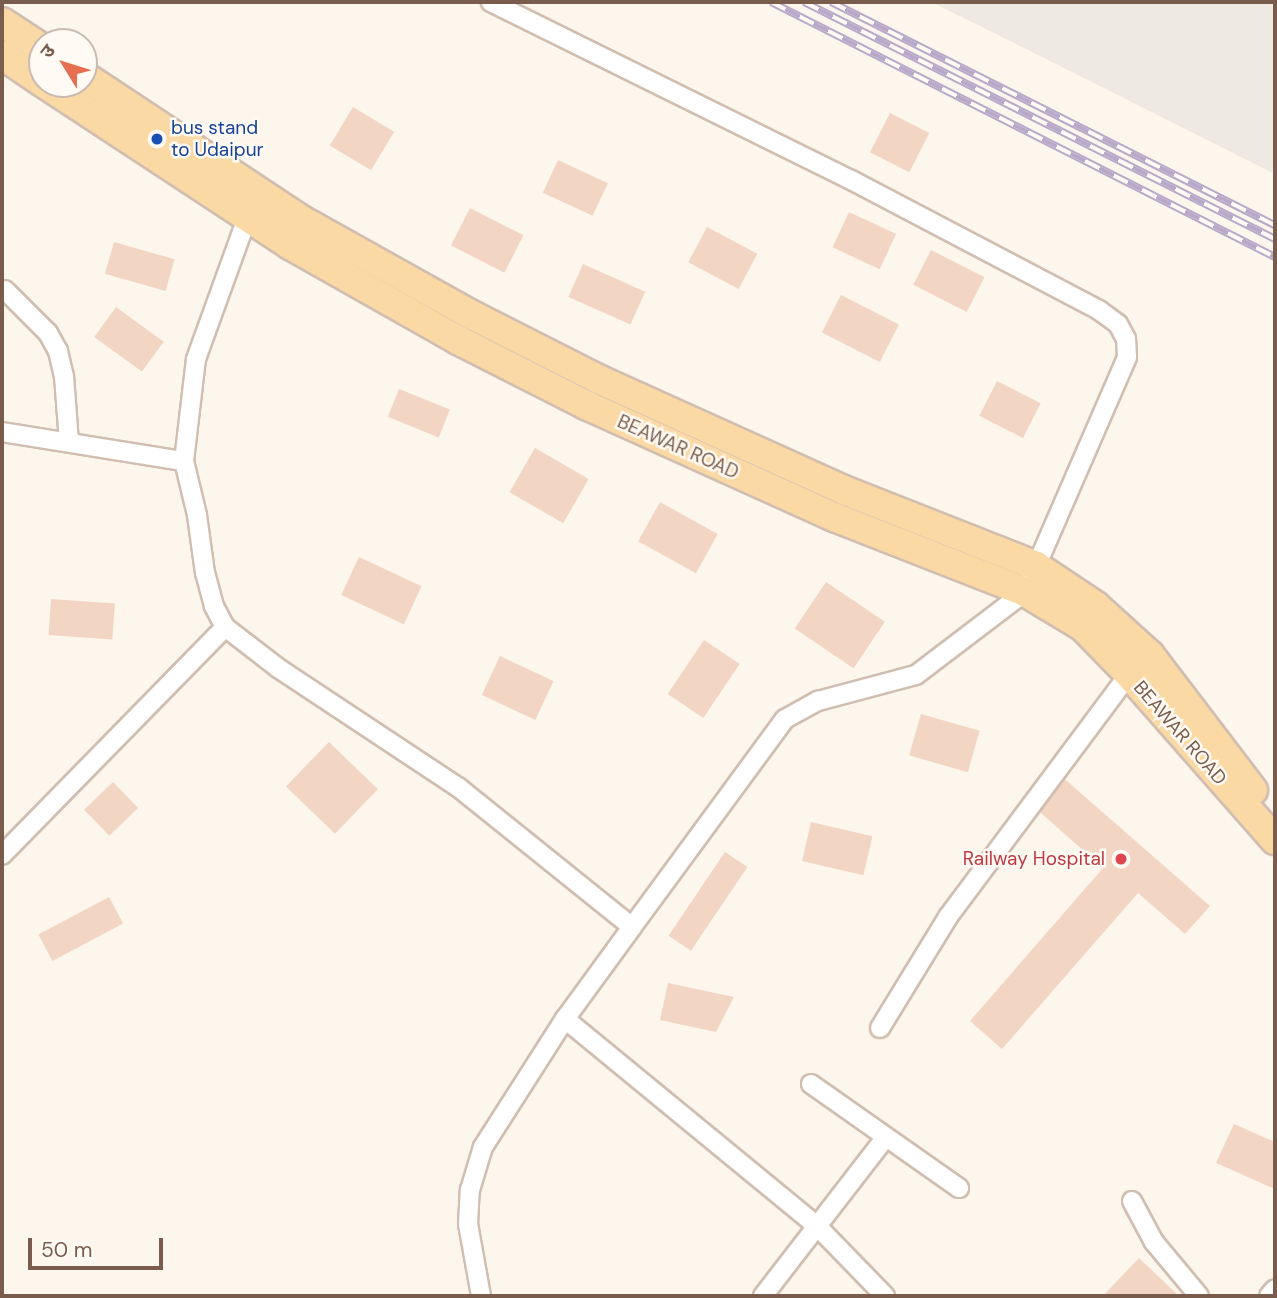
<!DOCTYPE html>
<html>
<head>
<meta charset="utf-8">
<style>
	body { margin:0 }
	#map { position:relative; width:1277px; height:1298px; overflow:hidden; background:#fdf6ec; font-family:"DM Sans","Noto Sans Devanagari",sans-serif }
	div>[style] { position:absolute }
	.industrial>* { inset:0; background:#efe9e4 }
	.building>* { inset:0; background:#f3d5c3; transform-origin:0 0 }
	.roads { filter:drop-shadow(2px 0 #d1beb0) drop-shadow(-2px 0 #d1beb0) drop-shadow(0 2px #d1beb0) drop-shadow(0 -2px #d1beb0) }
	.street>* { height:18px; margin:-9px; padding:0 9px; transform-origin:9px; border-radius:9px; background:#fff }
	.primary>* { height:28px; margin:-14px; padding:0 14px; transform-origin:14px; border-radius:14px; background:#fbd9a5 }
	.rail>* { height:8px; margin-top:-4px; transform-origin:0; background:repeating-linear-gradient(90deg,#fffaf3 0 16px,#b9a8c9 0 32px); box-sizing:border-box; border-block:2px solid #b9a8c9 }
	.dots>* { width:19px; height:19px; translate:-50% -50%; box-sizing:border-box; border:4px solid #fffaf3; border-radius:50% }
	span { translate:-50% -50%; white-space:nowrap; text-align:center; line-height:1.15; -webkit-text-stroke:5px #fffaf3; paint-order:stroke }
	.transit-label { font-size:19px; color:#164399 }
	.left { translate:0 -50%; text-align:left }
	.street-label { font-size:19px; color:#7a5c4d }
	.health-label { font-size:19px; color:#be3a42 }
	.right { translate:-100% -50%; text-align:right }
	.frame { position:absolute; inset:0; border:4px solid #7a5c4d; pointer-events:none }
	.north { position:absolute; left:28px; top:28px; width:70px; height:70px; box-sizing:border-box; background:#fffaf3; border:2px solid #cabbb1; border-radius:50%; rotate:308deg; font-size:19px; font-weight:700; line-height:28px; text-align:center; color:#7a5c4d }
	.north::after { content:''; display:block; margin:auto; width:24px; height:32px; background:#e76f51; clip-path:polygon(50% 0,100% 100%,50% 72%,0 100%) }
	.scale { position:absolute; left:28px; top:1238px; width:135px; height:32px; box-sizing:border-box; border:4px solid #7a5c4d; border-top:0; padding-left:9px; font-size:21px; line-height:24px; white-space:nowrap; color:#7a5c4d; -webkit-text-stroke:5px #fffaf3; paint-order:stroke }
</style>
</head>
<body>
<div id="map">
	<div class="industrial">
		<div style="clip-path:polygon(931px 2px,1275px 2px,1275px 174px,990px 31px)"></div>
	</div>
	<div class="building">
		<div style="left:353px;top:107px;width:48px;height:45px;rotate:31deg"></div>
		<div style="left:890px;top:113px;width:44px;height:44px;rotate:27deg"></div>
		<div style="left:558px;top:160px;width:55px;height:36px;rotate:25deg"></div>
		<div style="left:470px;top:208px;width:60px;height:42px;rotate:27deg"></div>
		<div style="left:849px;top:212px;width:52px;height:39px;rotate:25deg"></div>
		<div style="left:707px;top:227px;width:57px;height:40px;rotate:28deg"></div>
		<div style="left:114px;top:242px;width:63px;height:33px;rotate:16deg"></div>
		<div style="left:931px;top:250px;width:60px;height:39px;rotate:27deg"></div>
		<div style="left:583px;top:264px;width:68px;height:36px;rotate:24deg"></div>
		<div style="left:841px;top:295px;width:65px;height:42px;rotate:27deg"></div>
		<div style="left:116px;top:307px;width:59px;height:37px;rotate:36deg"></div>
		<div style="left:997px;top:381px;width:49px;height:39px;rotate:27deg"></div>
		<div style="left:399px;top:389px;width:55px;height:30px;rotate:22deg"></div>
		<div style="left:535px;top:448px;width:62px;height:51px;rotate:30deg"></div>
		<div style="left:660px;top:502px;width:66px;height:45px;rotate:29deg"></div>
		<div style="left:359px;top:557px;width:69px;height:42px;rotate:25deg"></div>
		<div style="left:826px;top:582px;width:71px;height:56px;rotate:34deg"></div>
		<div style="left:51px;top:599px;width:64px;height:36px;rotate:4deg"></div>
		<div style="left:704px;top:640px;width:43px;height:65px;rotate:34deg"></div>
		<div style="left:500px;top:656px;width:59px;height:43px;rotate:25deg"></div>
		<div style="left:921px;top:714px;width:61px;height:43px;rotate:16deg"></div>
		<div style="left:329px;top:742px;width:68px;height:62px;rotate:44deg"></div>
		<div style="clip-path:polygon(1060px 775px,1210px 906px,1185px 934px,1138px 893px,1002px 1049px,970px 1021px,1103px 868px,1033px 806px)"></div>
		<div style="left:113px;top:782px;width:36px;height:40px;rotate:46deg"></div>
		<div style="left:811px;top:822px;width:63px;height:40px;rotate:13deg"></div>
		<div style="left:725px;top:852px;width:27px;height:101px;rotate:34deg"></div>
		<div style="left:109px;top:897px;width:30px;height:80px;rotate:62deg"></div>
		<div style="clip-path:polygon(668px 983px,734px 997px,716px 1032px,660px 1020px)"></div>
		<div style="clip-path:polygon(1234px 1124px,1275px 1142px,1275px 1189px,1216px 1163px)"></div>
		<div style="clip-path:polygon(1139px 1258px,1179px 1296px,1103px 1296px)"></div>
	</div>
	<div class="roads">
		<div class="street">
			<div style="left:5px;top:290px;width:61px;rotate:45deg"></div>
			<div style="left:48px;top:333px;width:21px;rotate:61deg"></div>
			<div style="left:58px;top:351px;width:26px;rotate:77deg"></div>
			<div style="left:64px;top:376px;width:66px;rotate:85.7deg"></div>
			<div style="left:2px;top:432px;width:184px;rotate:9.1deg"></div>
			<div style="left:225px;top:627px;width:67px;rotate:37.7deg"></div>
			<div style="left:278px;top:668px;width:216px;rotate:33.5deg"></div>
			<div style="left:458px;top:787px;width:223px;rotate:38.8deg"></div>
			<div style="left:632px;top:927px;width:258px;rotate:-53.7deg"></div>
			<div style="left:785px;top:719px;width:38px;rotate:-29deg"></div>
			<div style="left:818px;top:701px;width:101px;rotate:-14.9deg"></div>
			<div style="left:916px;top:675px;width:137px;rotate:-37.3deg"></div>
			<div style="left:1025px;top:592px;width:256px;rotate:-66.5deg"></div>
			<div style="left:1127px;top:357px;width:18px;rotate:-93deg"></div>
			<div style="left:1126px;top:339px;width:17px;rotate:-118deg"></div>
			<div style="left:1118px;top:324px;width:24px;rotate:-144deg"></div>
			<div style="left:1099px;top:310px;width:280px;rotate:-152.3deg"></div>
			<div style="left:851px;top:180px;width:402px;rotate:-153.7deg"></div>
			<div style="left:2px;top:855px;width:319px;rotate:-45.6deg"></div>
			<div style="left:225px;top:627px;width:24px;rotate:-118deg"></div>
			<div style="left:214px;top:606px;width:34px;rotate:-105deg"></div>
			<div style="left:205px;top:573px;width:59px;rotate:-97.9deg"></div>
			<div style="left:197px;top:515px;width:56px;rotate:-103.5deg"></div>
			<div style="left:184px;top:461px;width:103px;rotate:-83.3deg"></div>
			<div style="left:196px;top:359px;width:158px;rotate:-70.1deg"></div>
			<div style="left:565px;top:1019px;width:325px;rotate:39.4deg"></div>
			<div style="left:816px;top:1225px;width:99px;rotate:45.8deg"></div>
			<div style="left:880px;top:1028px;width:130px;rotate:-58.5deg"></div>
			<div style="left:948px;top:917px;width:303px;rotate:-53.3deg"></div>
			<div style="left:811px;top:1084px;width:181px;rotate:35.1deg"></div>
			<div style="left:1132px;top:1201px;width:47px;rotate:61.8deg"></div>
			<div style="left:1154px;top:1242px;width:70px;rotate:50.2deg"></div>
			<div style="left:481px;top:1296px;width:73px;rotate:-100.2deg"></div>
			<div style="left:468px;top:1224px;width:34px;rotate:-87deg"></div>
			<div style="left:470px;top:1190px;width:45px;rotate:-73.2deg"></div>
			<div style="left:483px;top:1147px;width:152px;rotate:-57.4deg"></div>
			<div style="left:565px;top:1019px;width:114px;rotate:-53.9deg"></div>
			<div style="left:763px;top:1296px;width:200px;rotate:-52.3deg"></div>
			<div style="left:1269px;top:1296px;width:9px;rotate:-49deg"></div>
		</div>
		<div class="primary">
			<div style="left:2px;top:22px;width:48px;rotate:33deg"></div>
			<div style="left:2px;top:55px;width:48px;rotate:34deg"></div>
			<div style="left:84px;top:76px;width:259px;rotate:33.5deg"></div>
			<div style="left:300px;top:219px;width:197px;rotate:29.2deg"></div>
			<div style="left:472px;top:315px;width:141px;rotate:26.9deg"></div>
			<div style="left:598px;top:379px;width:272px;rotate:24.3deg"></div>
			<div style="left:846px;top:491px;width:204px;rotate:21.5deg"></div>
			<div style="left:1036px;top:566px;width:72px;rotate:33.7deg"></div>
			<div style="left:1096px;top:606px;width:73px;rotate:42.2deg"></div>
			<div style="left:1150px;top:655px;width:170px;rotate:52.7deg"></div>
			<div style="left:45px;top:84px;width:293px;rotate:33.3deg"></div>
			<div style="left:290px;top:245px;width:193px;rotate:29.5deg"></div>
			<div style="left:458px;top:340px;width:144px;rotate:26.9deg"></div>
			<div style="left:586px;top:405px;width:272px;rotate:24.3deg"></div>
			<div style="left:834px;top:517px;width:205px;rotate:21.4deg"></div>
			<div style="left:1025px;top:592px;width:68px;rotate:31.1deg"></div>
			<div style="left:1083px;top:627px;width:66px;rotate:45.6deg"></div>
			<div style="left:1129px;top:674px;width:221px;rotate:48.7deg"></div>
		</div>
	</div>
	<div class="rail">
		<div style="left:771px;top:2px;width:565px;rotate:26.84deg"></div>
		<div style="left:804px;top:2px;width:527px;rotate:26.71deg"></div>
		<div style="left:831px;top:2px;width:497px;rotate:26.7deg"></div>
	</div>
	<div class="dots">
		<div style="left:157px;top:139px;background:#1a4fb4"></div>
		<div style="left:1121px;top:859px;background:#e0444e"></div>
	</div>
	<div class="transit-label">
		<span class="left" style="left:171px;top:139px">bus stand<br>to Udaipur</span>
	</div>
	<div class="street-label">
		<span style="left:678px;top:447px;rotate:24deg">BEAWAR ROAD</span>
		<span style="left:1180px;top:733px;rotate:49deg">BEAWAR ROAD</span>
	</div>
	<div class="health-label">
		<span class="right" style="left:1105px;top:859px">Railway Hospital</span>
	</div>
	<div class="frame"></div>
	<div class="north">उ</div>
	<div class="scale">50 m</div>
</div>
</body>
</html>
